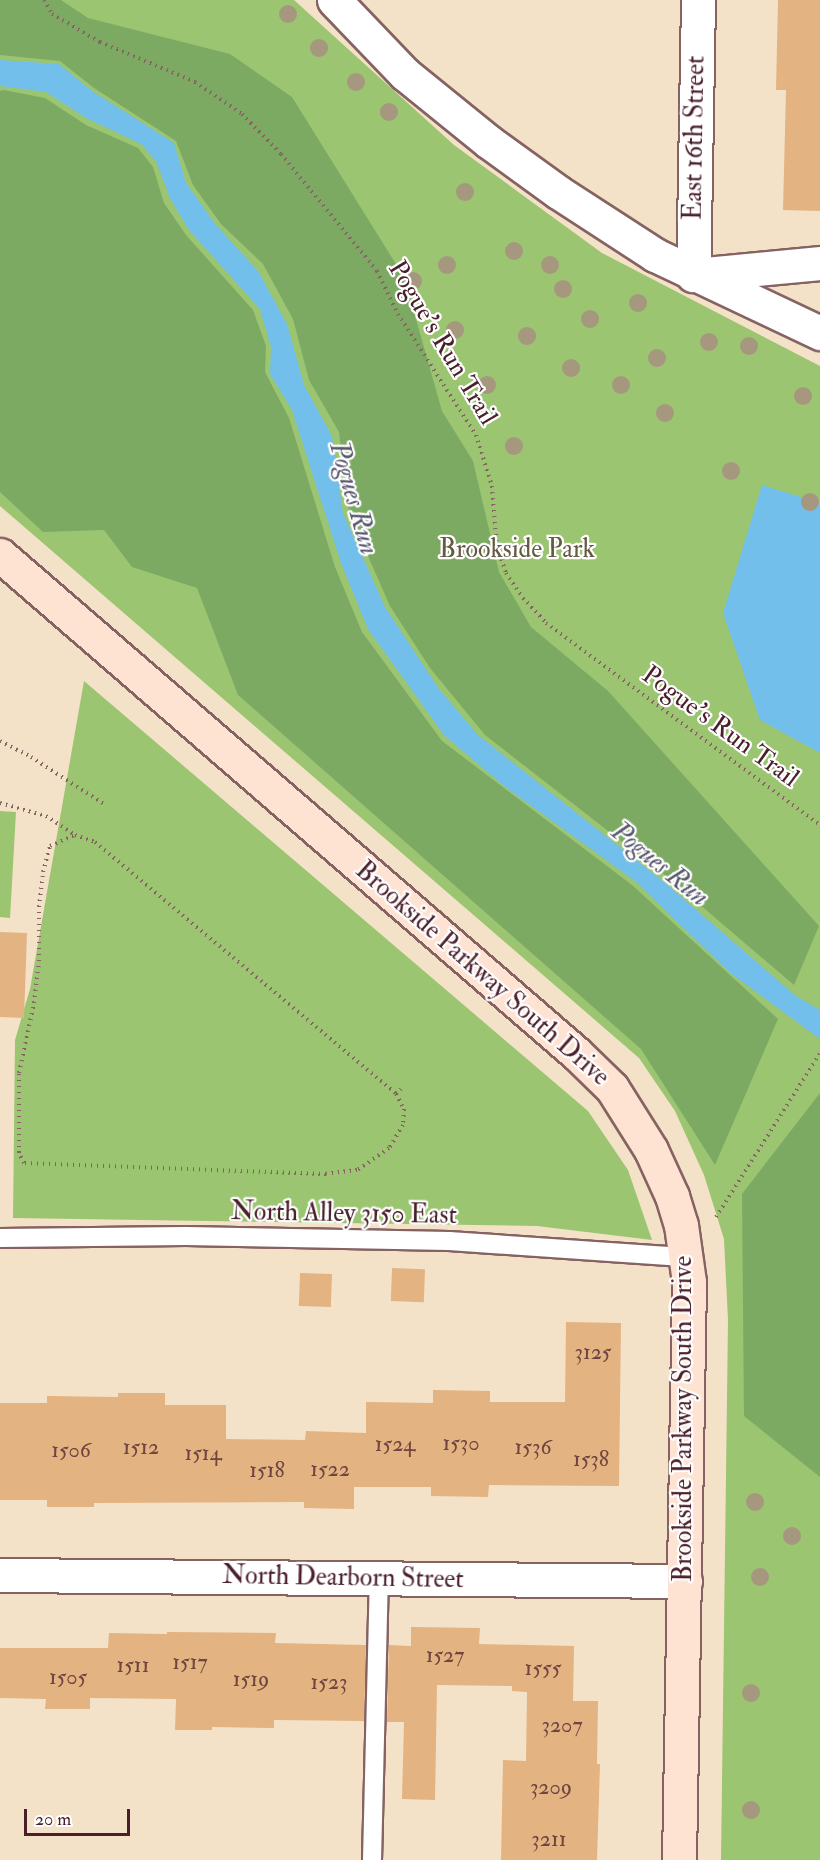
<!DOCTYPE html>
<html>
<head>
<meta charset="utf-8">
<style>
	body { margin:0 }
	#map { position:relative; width:820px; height:1860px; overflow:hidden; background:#f4e2c8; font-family:"IM FELL Double Pica",serif }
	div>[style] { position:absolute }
	.green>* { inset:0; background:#9bc571 }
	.forest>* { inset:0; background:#7caa63 }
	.water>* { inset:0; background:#72bfec }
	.building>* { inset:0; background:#e3b381; transform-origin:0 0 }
	.path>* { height:4px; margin-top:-2px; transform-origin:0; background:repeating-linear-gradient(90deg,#866362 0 1.5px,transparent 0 6px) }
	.roads { filter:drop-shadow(2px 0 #866362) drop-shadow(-2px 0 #866362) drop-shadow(0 2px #866362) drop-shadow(0 -2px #866362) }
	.lane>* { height:18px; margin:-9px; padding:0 9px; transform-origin:9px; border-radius:9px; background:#fff }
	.street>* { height:33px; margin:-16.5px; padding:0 16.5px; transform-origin:16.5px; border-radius:16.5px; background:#fff }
	.secondary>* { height:33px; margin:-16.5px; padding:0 16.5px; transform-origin:16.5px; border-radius:16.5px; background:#fee3d2 }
	.trees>* { width:18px; height:18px; margin:-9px; border-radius:50%; background:#a6977f }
	span { translate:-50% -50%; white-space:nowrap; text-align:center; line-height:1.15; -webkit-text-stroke:4.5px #fff; paint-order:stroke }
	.number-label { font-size:22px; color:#704440 }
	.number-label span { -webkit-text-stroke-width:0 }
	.street-label { font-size:26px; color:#4a1f2b }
	.park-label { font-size:26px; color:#665944 }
	.water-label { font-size:27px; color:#58576f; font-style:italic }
	.scale { position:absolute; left:24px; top:1809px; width:106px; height:27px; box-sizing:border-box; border:3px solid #4a1f2b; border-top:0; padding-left:8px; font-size:18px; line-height:21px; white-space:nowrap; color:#4a1f2b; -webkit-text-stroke:4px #fff; paint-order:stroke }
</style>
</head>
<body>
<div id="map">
	<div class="green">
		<div style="clip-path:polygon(0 0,294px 0,454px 145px,602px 253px,820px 366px,820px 1860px,721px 1860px,728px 1320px,724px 1239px,704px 1175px,675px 1111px,639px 1058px,0 506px)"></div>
		<div style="clip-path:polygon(84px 681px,588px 1111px,628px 1170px,652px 1240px,537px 1226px,13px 1218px,15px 1040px,30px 989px)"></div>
		<div style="clip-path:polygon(0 811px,16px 812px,10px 918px,0 917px)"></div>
	</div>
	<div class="forest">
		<div style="clip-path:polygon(0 0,61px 0,88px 18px,230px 54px,292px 97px,404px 277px,442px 411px,473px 461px,499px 572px,531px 627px,608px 691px,819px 926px,794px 985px,671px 880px,485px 735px,430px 668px,390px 606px,349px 513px,339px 432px,309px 380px,293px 319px,263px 264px,221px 224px,193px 185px,176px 141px,94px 88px,60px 61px,0 55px)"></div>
		<div style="clip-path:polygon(4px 90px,45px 98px,86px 125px,138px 148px,153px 167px,164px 203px,186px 235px,253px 310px,266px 346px,265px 372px,289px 418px,335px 567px,362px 632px,442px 741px,632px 885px,778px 1019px,715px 1165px,641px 1049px,238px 695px,197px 588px,132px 567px,104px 530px,43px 532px,0 492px,0 91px)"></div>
		<div style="clip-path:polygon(820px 1093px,820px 1477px,744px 1416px,742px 1194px)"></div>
	</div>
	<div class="water">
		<div style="clip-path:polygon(0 60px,59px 64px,92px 91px,174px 143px,186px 183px,216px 225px,258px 271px,287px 324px,304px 385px,332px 436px,343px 513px,385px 607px,439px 689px,478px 735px,664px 882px,796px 996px,820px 1010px,820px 1039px,729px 972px,635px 881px,504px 786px,444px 735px,368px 629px,341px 563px,292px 410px,270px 374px,271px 347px,260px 309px,189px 230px,170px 198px,156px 161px,141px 144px,86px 118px,46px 92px,0 86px)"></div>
		<div style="clip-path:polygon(762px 485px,820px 503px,820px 753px,760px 720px,723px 613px)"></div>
	</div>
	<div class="building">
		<div style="clip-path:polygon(778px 0,820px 0,820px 211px,783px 210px,786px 90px,776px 90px)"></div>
		<div style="left:0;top:932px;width:27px;height:85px;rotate:2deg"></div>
		<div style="left:392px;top:1268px;width:33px;height:33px;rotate:2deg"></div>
		<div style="left:300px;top:1273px;width:32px;height:33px;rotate:2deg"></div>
		<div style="clip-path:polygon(566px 1322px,621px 1323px,619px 1486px,489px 1485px,488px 1497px,431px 1496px,431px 1487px,354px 1487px,354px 1509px,304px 1508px,304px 1502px,94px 1503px,94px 1507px,47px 1507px,47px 1500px,0 1500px,0 1403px,47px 1403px,47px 1396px,118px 1397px,118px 1393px,165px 1393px,165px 1405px,226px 1405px,226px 1439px,305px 1440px,306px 1431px,366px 1433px,366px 1402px,433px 1403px,433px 1390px,490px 1391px,490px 1402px,565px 1402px)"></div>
		<div style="clip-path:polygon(411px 1627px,480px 1628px,479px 1644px,574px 1646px,573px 1701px,598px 1701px,597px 1764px,600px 1764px,597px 1860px,501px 1860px,503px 1760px,526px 1761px,527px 1692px,512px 1691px,512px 1686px,437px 1685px,435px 1800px,402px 1799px,404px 1722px,387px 1722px,389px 1645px,411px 1646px)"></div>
		<div style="clip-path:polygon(167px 1632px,276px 1633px,275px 1643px,366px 1645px,364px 1721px,274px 1720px,274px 1728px,212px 1727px,212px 1730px,175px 1730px,176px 1699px,90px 1698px,90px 1709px,45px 1709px,46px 1699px,0 1698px,0 1648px,108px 1648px,109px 1633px,167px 1634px)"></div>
	</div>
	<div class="path">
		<div style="left:44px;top:0;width:16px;rotate:60deg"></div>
		<div style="left:52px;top:14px;width:56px;rotate:30.3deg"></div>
		<div style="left:100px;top:42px;width:103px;rotate:22.8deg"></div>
		<div style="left:195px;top:82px;width:57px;rotate:34.2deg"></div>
		<div style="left:242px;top:114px;width:56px;rotate:45.7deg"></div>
		<div style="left:281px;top:154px;width:151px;rotate:50.6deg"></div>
		<div style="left:377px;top:271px;width:48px;rotate:64deg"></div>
		<div style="left:398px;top:314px;width:144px;rotate:57.2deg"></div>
		<div style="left:476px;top:435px;width:53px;rotate:72.6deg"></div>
		<div style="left:492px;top:486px;width:62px;rotate:85.4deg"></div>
		<div style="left:497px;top:548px;width:27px;rotate:70deg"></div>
		<div style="left:506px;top:573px;width:30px;rotate:56deg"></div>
		<div style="left:523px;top:598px;width:34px;rotate:47deg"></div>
		<div style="left:546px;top:623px;width:340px;rotate:36.4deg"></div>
		<div style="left:0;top:741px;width:35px;rotate:27deg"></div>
		<div style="left:31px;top:757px;width:87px;rotate:32.8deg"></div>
		<div style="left:0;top:803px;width:48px;rotate:15.8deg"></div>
		<div style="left:46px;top:816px;width:35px;rotate:33deg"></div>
		<div style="left:75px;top:835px;width:21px;rotate:19deg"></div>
		<div style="left:95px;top:842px;width:393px;rotate:39.9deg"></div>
		<div style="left:396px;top:1094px;width:17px;rotate:62deg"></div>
		<div style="left:404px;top:1109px;width:16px;rotate:94deg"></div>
		<div style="left:403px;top:1125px;width:27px;rotate:121deg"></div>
		<div style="left:389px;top:1148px;width:39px;rotate:145deg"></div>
		<div style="left:357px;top:1170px;width:31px;rotate:173deg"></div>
		<div style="left:326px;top:1174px;width:302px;rotate:-177.9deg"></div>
		<div style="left:24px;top:1163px;width:11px;rotate:-117deg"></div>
		<div style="left:19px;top:1153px;width:80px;rotate:-90deg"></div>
		<div style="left:19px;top:1073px;width:72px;rotate:-77.9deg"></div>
		<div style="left:34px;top:1003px;width:42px;rotate:-83.2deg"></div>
		<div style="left:39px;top:961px;width:54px;rotate:-90deg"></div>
		<div style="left:39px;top:907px;width:35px;rotate:-83deg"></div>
		<div style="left:43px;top:872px;width:27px;rotate:-75deg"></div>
		<div style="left:50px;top:846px;width:27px;rotate:-24deg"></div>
		<div style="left:396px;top:1094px;width:7px;rotate:-45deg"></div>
		<div style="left:716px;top:1217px;width:194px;rotate:-57.6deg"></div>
	</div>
	<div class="roads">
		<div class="lane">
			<div style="left:0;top:1238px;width:186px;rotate:-0.6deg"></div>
			<div style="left:186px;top:1236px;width:263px;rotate:1.1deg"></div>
			<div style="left:449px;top:1241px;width:238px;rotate:3.9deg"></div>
			<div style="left:372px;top:1860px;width:281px;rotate:-88.6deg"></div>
		</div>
		<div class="street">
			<div style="left:334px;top:0;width:103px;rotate:46.2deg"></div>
			<div style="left:405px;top:74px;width:108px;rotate:39deg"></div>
			<div style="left:489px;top:142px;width:85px;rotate:35.9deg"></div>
			<div style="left:558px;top:192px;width:116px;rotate:33deg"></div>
			<div style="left:655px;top:255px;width:183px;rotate:25.3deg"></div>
			<div style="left:698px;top:0;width:275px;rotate:91deg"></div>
			<div style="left:693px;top:275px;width:128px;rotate:-5.4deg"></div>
			<div style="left:0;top:1575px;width:685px;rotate:0.5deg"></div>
		</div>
		<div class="secondary">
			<div style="left:0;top:555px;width:761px;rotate:40.85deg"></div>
			<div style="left:576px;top:1053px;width:50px;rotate:44.2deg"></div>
			<div style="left:612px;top:1088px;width:73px;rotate:57.8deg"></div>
			<div style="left:651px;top:1150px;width:51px;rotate:65.5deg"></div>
			<div style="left:672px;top:1196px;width:30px;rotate:73deg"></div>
			<div style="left:681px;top:1225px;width:58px;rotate:82deg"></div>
			<div style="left:689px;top:1282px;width:578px;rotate:90.99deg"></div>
		</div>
	</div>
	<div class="trees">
		<div style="left:288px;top:14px"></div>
		<div style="left:319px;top:48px"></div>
		<div style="left:356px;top:82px"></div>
		<div style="left:389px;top:112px"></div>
		<div style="left:465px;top:192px"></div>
		<div style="left:514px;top:251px"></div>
		<div style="left:447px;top:265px"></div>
		<div style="left:550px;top:265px"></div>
		<div style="left:413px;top:281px"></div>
		<div style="left:563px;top:289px"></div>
		<div style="left:638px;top:303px"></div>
		<div style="left:590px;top:319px"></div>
		<div style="left:455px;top:330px"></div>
		<div style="left:527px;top:336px"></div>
		<div style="left:709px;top:342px"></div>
		<div style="left:749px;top:346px"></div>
		<div style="left:657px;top:358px"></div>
		<div style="left:571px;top:368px"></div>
		<div style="left:487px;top:385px"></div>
		<div style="left:621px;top:385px"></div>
		<div style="left:803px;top:396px"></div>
		<div style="left:665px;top:413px"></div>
		<div style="left:514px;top:446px"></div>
		<div style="left:731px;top:471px"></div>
		<div style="left:810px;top:502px"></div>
		<div style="left:755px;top:1502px"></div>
		<div style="left:792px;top:1536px"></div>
		<div style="left:760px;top:1577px"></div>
		<div style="left:751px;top:1693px"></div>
		<div style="left:751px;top:1810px"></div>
	</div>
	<div class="number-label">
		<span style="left:593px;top:1353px">3125</span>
		<span style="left:461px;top:1444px">1530</span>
		<span style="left:395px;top:1445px">1524</span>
		<span style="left:141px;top:1448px">1512</span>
		<span style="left:533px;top:1448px">1536</span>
		<span style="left:71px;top:1451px">1506</span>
		<span style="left:203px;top:1454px">1514</span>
		<span style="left:591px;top:1460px">1538</span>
		<span style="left:330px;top:1470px">1522</span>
		<span style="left:267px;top:1471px">1518</span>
		<span style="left:445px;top:1656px">1527</span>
		<span style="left:190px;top:1663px">1517</span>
		<span style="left:133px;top:1666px">1511</span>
		<span style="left:543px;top:1669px">1555</span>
		<span style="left:68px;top:1678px">1505</span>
		<span style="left:251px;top:1680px">1519</span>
		<span style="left:329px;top:1683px">1523</span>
		<span style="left:562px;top:1726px">3207</span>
		<span style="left:551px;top:1788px">3209</span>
		<span style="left:549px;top:1840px">3211</span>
	</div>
	<div class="street-label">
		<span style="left:695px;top:138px;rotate:-89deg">East 16th Street</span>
		<span style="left:442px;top:343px;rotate:59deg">Pogue's Run Trail</span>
		<span style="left:720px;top:727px;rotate:36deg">Pogue's Run Trail</span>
		<span style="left:482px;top:974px;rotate:41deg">Brookside Parkway South Drive</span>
		<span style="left:344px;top:1214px;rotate:1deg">North Alley 3150 East</span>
		<span style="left:684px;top:1419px;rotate:-90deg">Brookside Parkway South Drive</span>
		<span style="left:343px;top:1578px;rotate:1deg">North Dearborn Street</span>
	</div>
	<div class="park-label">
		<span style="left:517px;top:550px">Brookside Park</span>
	</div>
	<div class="water-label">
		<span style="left:354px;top:498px;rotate:74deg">Pogues Run</span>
		<span style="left:660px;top:864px;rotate:39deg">Pogues Run</span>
	</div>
	<div class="scale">20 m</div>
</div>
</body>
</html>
